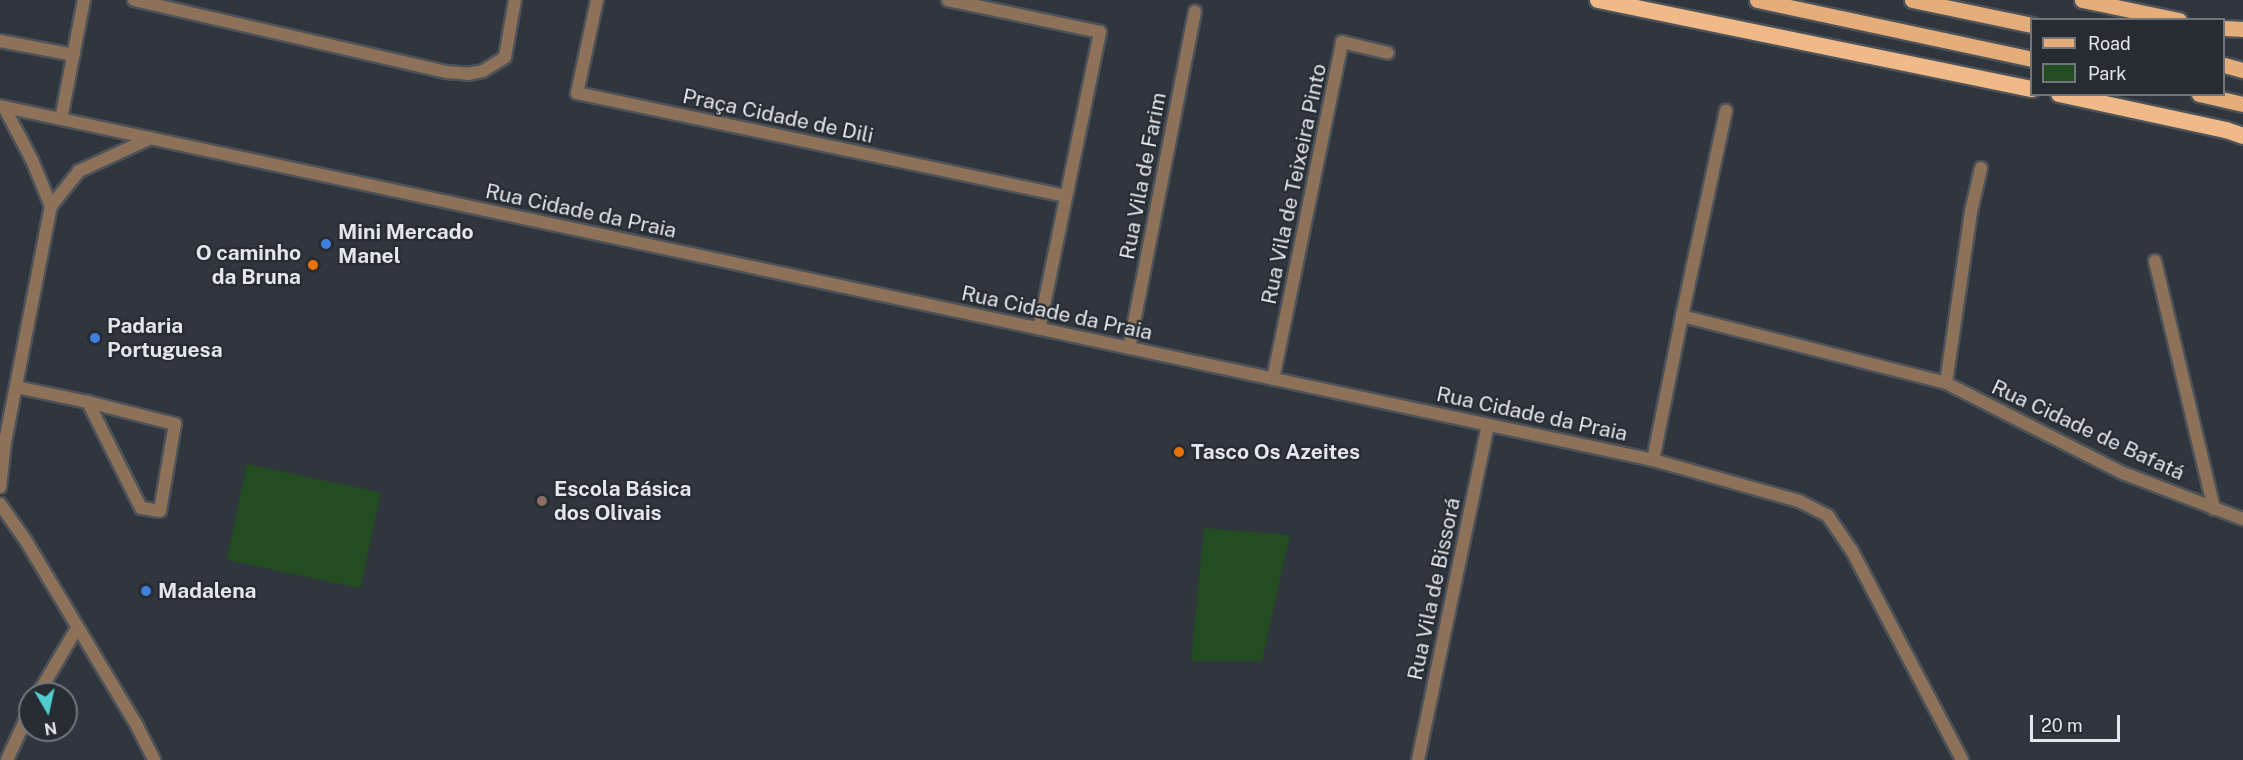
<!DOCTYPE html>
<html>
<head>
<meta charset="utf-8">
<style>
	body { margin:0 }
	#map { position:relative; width:2243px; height:760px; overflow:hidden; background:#30363d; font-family:"Public Sans",sans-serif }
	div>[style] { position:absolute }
	.green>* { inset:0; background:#244c22; transform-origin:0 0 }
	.roads { filter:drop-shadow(2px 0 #4d5259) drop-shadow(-2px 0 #4d5259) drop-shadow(0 2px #4d5259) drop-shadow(0 -2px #4d5259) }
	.minor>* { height:12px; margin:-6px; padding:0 6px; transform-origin:6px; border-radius:6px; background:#8d7259 }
	.primary>* { height:15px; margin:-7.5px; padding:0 7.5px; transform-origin:7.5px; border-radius:7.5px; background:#e4ad79 }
	.trunk>* { height:16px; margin:-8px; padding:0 8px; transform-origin:8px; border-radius:8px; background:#f0ba88 }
	.dots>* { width:16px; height:16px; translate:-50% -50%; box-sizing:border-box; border:3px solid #262c32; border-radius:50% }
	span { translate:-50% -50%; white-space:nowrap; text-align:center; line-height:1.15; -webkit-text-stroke:4.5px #262c32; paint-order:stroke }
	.street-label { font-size:21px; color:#e3e6eb }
	.poi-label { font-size:21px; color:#e3e6eb; font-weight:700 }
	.left { translate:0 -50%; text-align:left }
	.right { translate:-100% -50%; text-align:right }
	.legend { position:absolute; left:2030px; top:18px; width:195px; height:78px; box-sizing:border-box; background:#262c32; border:2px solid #72767c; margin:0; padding:8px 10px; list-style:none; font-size:18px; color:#e3e6eb }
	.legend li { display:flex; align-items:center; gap:12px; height:30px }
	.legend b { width:30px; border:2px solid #72767c }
	.north { position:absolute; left:18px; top:682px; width:60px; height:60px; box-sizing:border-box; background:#262c32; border:2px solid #72767c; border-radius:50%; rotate:171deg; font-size:16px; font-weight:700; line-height:24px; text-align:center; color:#e3e6eb }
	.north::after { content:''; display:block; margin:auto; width:21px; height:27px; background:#52cdce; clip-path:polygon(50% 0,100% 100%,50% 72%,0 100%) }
	.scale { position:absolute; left:2030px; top:715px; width:90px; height:27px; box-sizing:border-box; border:3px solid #e3e6eb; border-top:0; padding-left:8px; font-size:18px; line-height:21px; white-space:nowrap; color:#e3e6eb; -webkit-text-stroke:4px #262c32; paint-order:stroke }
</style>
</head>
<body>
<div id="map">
	<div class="green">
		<div style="left:247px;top:464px;width:137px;height:98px;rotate:12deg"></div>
		<div style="clip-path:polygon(1204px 528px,1290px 535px,1262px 661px,1191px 661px)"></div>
	</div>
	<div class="roads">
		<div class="minor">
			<div style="left:134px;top:0;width:321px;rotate:13deg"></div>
			<div style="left:447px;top:72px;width:21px;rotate:5deg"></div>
			<div style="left:468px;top:74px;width:15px;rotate:-11deg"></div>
			<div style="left:483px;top:71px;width:26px;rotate:-32deg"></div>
			<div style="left:505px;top:57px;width:58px;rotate:-80deg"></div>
			<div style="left:597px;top:0;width:95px;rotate:102.1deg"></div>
			<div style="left:577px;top:93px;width:499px;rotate:11.9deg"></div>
			<div style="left:948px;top:0;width:155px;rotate:11.9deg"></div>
			<div style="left:1100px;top:32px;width:303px;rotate:101.6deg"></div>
			<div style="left:0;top:41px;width:75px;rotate:10.7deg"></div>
			<div style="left:0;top:106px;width:1690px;rotate:12.09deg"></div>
			<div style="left:1653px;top:460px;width:152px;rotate:15.7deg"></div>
			<div style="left:1799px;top:501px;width:33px;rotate:27deg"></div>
			<div style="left:1828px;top:516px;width:42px;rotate:55.6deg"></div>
			<div style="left:1852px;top:551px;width:236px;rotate:62.2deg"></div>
			<div style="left:4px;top:107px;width:60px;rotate:62.2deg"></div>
			<div style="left:32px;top:160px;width:50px;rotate:67.6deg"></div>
			<div style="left:61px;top:119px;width:121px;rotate:-79.1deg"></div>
			<div style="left:2155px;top:261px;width:255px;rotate:76.6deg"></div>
			<div style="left:1682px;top:316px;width:210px;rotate:-77.9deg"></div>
			<div style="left:1129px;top:348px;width:343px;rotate:-78.9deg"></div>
			<div style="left:1273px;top:379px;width:344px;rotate:-78.4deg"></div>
			<div style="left:1342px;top:42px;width:47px;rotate:13.4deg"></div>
			<div style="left:1946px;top:383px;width:173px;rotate:-81.7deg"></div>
			<div style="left:1971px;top:212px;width:45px;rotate:-77.2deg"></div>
			<div style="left:16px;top:387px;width:74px;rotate:11.8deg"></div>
			<div style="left:88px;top:402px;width:90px;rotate:14.2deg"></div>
			<div style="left:175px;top:424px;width:88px;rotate:99.8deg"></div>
			<div style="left:160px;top:511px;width:19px;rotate:-171deg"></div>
			<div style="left:141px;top:508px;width:119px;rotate:-116.6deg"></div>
			<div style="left:1653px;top:460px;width:147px;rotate:-78.6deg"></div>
			<div style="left:1682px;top:316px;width:272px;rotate:14.2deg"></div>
			<div style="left:1946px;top:383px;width:199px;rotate:27deg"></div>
			<div style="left:2123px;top:473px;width:129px;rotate:21deg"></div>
			<div style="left:0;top:487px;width:45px;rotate:-83.7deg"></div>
			<div style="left:5px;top:442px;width:240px;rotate:-79deg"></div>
			<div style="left:51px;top:206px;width:45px;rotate:-51.3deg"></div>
			<div style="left:79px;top:171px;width:79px;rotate:-24.6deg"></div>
			<div style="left:0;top:504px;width:45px;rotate:54.9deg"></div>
			<div style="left:26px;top:541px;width:216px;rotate:59deg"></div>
			<div style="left:137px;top:726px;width:38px;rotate:63deg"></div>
			<div style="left:38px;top:694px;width:77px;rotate:-59.4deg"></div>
			<div style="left:7px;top:760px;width:55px;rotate:-65.3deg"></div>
			<div style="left:1418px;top:760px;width:342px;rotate:-78.2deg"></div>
		</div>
		<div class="primary">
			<div style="left:1757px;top:0;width:281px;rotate:12.1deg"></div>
			<div style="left:1912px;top:0;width:123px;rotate:11.8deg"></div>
			<div style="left:2082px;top:0;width:99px;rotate:11.7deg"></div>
			<div style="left:2224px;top:28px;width:19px;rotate:3deg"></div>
			<div style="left:2224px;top:65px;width:20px;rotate:15deg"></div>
			<div style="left:2199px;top:94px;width:45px;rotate:12.8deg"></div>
		</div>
		<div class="trunk">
			<div style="left:1598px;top:0;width:443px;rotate:11.6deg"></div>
			<div style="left:2059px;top:94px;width:171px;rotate:12.2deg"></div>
			<div style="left:2226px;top:130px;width:18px;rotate:19deg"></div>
		</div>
	</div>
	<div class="dots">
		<div style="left:326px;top:244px;background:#3f7fe0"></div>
		<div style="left:313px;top:265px;background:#e8710a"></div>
		<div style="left:95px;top:338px;background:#3f7fe0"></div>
		<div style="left:1179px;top:452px;background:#e8710a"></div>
		<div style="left:542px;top:501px;background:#8d6e63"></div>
		<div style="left:146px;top:591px;background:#3f7fe0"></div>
	</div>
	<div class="street-label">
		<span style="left:778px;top:116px;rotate:12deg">Praça Cidade de Dili</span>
		<span style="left:1143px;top:176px;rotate:-79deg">Rua Vila de Farim</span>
		<span style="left:1294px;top:184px;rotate:-78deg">Rua Vila de Teixeira Pinto</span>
		<span style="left:581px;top:211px;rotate:12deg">Rua Cidade da Praia</span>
		<span style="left:1057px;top:313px;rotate:12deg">Rua Cidade da Praia</span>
		<span style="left:1532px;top:414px;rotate:12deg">Rua Cidade da Praia</span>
		<span style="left:2088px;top:430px;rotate:25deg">Rua Cidade de Bafatá</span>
		<span style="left:1434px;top:589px;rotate:-78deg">Rua Vila de Bissorá</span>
	</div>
	<div class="poi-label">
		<span class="left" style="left:338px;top:244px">Mini Mercado<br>Manel</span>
		<span class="right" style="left:301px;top:265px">O caminho<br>da Bruna</span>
		<span class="left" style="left:107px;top:338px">Padaria<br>Portuguesa</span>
		<span class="left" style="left:1191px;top:452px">Tasco Os Azeites</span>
		<span class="left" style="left:554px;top:501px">Escola Básica<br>dos Olivais</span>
		<span class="left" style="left:158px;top:591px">Madalena</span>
	</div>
	<ul class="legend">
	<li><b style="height:8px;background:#e4ad79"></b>Road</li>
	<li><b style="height:16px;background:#244c22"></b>Park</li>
	</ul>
	<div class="north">N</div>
	<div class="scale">20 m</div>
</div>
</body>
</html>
